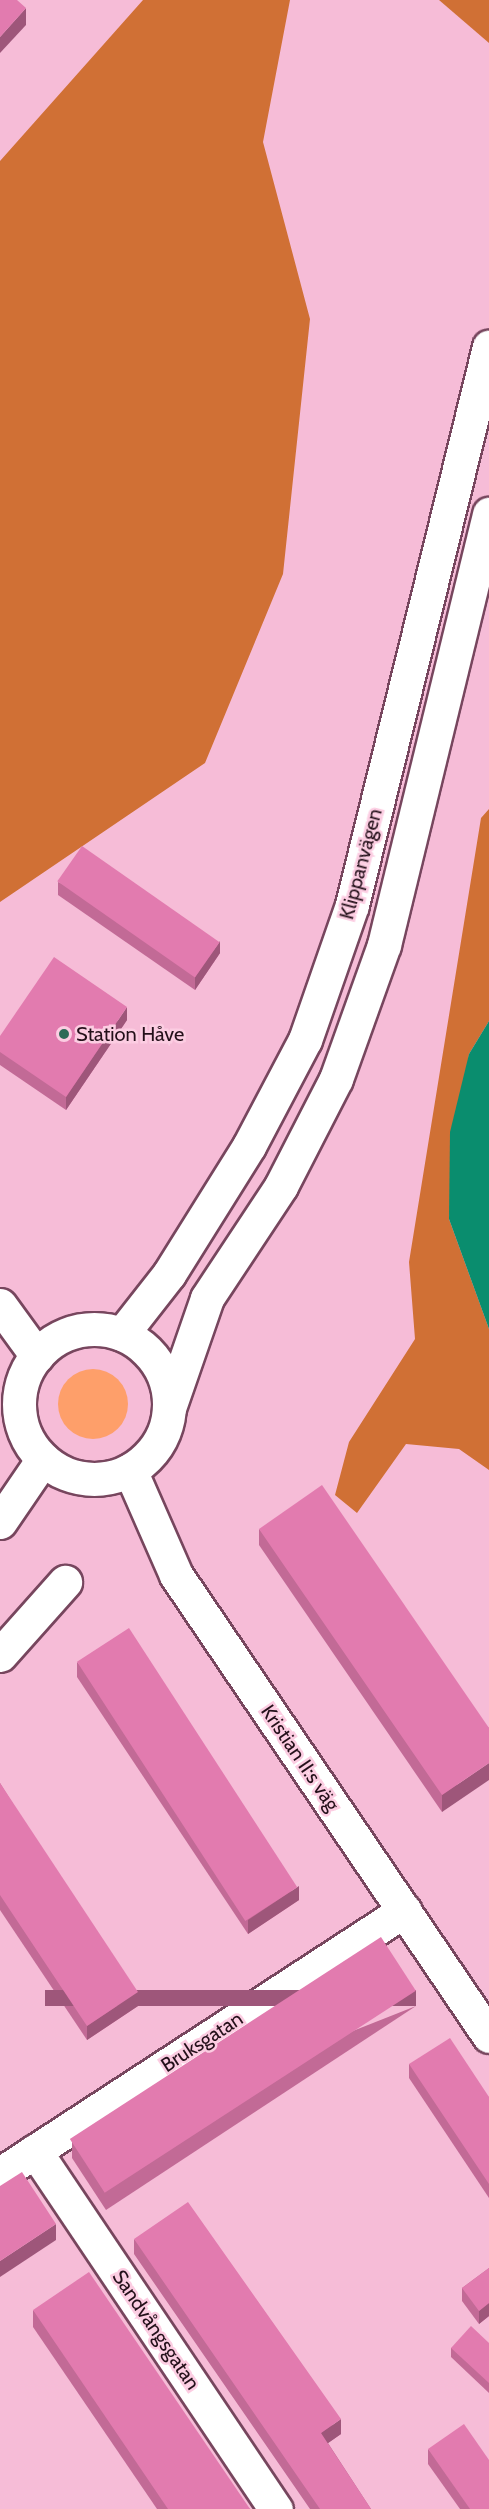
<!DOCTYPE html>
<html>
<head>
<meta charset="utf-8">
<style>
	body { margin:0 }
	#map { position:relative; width:489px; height:2509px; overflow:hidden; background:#f6bcd7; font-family:Cabin,sans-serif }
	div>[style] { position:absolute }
	.green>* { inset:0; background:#fe9f6a }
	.round { border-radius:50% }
	.forest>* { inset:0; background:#d07035 }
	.water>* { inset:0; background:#0a8d6e }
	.roads { filter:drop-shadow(2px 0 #77465e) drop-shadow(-2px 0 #77465e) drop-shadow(0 2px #77465e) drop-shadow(0 -2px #77465e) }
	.minor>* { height:33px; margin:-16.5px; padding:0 16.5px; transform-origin:16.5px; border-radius:16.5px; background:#fff }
	.major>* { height:33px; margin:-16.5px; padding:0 16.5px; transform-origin:16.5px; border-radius:16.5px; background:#fff }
	.major>.ring { margin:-16.5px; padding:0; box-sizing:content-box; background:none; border:33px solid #fff; border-radius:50% }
	.wall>* { inset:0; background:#c26a96 }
	.shaded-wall>* { inset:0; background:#9e567a; transform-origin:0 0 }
	.building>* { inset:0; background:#e27baf; transform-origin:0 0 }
	.dots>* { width:16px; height:16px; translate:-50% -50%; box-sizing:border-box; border:3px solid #fccde2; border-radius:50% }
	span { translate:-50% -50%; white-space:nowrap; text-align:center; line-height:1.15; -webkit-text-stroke:5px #fccde2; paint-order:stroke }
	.street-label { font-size:20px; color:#24101a }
	.poi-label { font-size:20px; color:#24101a }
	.left { translate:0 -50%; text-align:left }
</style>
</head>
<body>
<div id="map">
	<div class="green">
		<div class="round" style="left:58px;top:1369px;width:70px;height:70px"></div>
	</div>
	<div class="forest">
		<div style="clip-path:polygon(143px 0,290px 0,263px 142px,310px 319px,283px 574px,205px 763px,0 902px,0 161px)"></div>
		<div style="clip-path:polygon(439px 0,489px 0,489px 43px)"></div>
		<div style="clip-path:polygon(489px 809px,489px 1021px,469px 1054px,449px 1219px,489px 1329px,489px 1470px,459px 1449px,406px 1444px,357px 1513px,335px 1495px,349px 1442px,415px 1339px,409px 1262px,481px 818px)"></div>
	</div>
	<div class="water">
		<div style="clip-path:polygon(489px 1021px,489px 1329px,449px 1219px,450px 1132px,469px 1054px)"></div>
	</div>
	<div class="roads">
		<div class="minor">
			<div style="left:0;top:1305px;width:63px;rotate:54deg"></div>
			<div style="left:0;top:1522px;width:76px;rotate:-55.7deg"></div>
			<div style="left:0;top:1655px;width:98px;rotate:-48.3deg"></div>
			<div style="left:35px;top:2151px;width:432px;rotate:56.1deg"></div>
			<div style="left:0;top:2174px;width:483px;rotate:-33.1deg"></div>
		</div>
		<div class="major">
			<div class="ring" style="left:19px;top:1329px;width:117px;height:117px"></div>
			<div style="left:122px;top:1334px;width:76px;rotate:-51.9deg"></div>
			<div style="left:169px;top:1274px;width:151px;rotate:-58deg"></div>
			<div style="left:249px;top:1146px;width:120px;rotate:-62.2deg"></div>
			<div style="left:305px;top:1040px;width:143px;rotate:-70.8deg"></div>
			<div style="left:352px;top:905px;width:575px;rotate:-76.21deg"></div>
			<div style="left:169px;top:1408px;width:116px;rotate:-70.9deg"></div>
			<div style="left:207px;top:1298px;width:134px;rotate:-56.5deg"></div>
			<div style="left:281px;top:1186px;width:120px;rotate:-62.8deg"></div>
			<div style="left:336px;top:1079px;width:142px;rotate:-70.3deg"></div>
			<div style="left:384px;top:945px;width:444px;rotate:-76.3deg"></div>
			<div style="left:130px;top:1470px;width:115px;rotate:66.3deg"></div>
			<div style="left:176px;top:1575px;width:557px;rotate:55.83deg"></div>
		</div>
	</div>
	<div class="wall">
		<div style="clip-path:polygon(58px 882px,220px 953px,195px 990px,58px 895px)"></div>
		<div style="clip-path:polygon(127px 1020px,66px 1110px,0 1065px,0 1036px)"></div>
		<div style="clip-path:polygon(259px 1529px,489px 1728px,442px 1812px,259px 1545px)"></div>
		<div style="clip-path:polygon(77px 1662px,299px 1900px,248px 1934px,77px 1677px)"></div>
		<div style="clip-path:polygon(0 1783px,138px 2006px,87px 2040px,0 1910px)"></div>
		<div style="clip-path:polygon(416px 2006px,106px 2210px,72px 2158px,72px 2142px)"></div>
		<div style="clip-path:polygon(409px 2064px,489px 2097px,489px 2198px,409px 2078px)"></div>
		<div style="clip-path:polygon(134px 2239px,341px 2434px,328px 2443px,371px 2509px,310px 2509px,134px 2254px)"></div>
		<div style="clip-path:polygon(489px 2268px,489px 2316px,479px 2324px,462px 2301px,462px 2288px)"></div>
		<div style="clip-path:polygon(33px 2310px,250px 2509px,157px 2509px,33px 2327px)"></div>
		<div style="clip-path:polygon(489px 2343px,489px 2393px,451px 2357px,451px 2348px)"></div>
		<div style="clip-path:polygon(428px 2449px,489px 2509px,460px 2509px,428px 2464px)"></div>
	</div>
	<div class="shaded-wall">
		<div style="clip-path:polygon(26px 8px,26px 25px,0 53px,0 37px)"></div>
		<div style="clip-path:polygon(220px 941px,220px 953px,195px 990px,195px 977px)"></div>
		<div style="clip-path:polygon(127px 1007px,127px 1020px,66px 1110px,66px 1097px)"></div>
		<div style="clip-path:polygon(489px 1763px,489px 1780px,442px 1812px,442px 1795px)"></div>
		<div style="clip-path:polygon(299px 1886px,299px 1900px,248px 1934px,248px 1920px)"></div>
		<div style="left:416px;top:1990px;width:16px;height:371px;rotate:90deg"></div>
		<div style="clip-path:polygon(138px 1992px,138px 2006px,87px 2040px,87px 2026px)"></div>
		<div style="clip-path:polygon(56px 2224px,56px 2240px,0 2277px,0 2261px)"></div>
		<div style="clip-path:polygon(489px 2303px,489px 2316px,479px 2324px,479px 2311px)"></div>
		<div style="clip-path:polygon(341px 2419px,341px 2434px,321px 2448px,321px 2433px)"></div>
	</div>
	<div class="building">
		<div style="clip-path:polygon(0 0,17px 0,26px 8px,0 37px)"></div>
		<div style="left:82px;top:846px;width:168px;height:43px;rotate:35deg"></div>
		<div style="clip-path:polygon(54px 957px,127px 1007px,66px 1097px,0 1052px,0 1036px)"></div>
		<div style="clip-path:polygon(322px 1485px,489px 1728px,489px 1763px,442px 1795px,259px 1529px)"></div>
		<div style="left:129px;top:1628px;width:309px;height:62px;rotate:57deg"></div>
		<div style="clip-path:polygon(0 1783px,138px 1992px,87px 2026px,0 1895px)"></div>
		<div style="left:381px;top:1937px;width:64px;height:371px;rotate:57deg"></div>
		<div style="clip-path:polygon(450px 2038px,489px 2097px,489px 2184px,409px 2064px)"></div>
		<div style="clip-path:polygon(22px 2172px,56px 2224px,0 2261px,0 2186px)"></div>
		<div style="clip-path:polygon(188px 2202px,341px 2419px,321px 2433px,371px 2509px,320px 2509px,134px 2239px)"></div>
		<div style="clip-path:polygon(489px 2268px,489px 2303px,479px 2311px,462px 2288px)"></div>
		<div style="clip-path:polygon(89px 2272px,250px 2509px,168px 2509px,33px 2310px)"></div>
		<div style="clip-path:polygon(471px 2326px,489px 2343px,489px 2383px,451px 2348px)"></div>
		<div style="clip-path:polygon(464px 2424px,489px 2460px,489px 2509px,470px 2509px,428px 2449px)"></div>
	</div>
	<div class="dots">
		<div style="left:64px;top:1034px;background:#2d6b57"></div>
	</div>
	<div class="street-label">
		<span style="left:361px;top:864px;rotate:-75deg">Klippanvägen</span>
		<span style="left:300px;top:1758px;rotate:56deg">Kristian II:s väg</span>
		<span style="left:202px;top:2042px;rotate:-33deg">Bruksgatan</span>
		<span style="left:156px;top:2330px;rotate:56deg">Sandvångsgatan</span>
	</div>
	<div class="poi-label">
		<span class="left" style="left:76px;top:1034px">Station Håve</span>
	</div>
</div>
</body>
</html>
